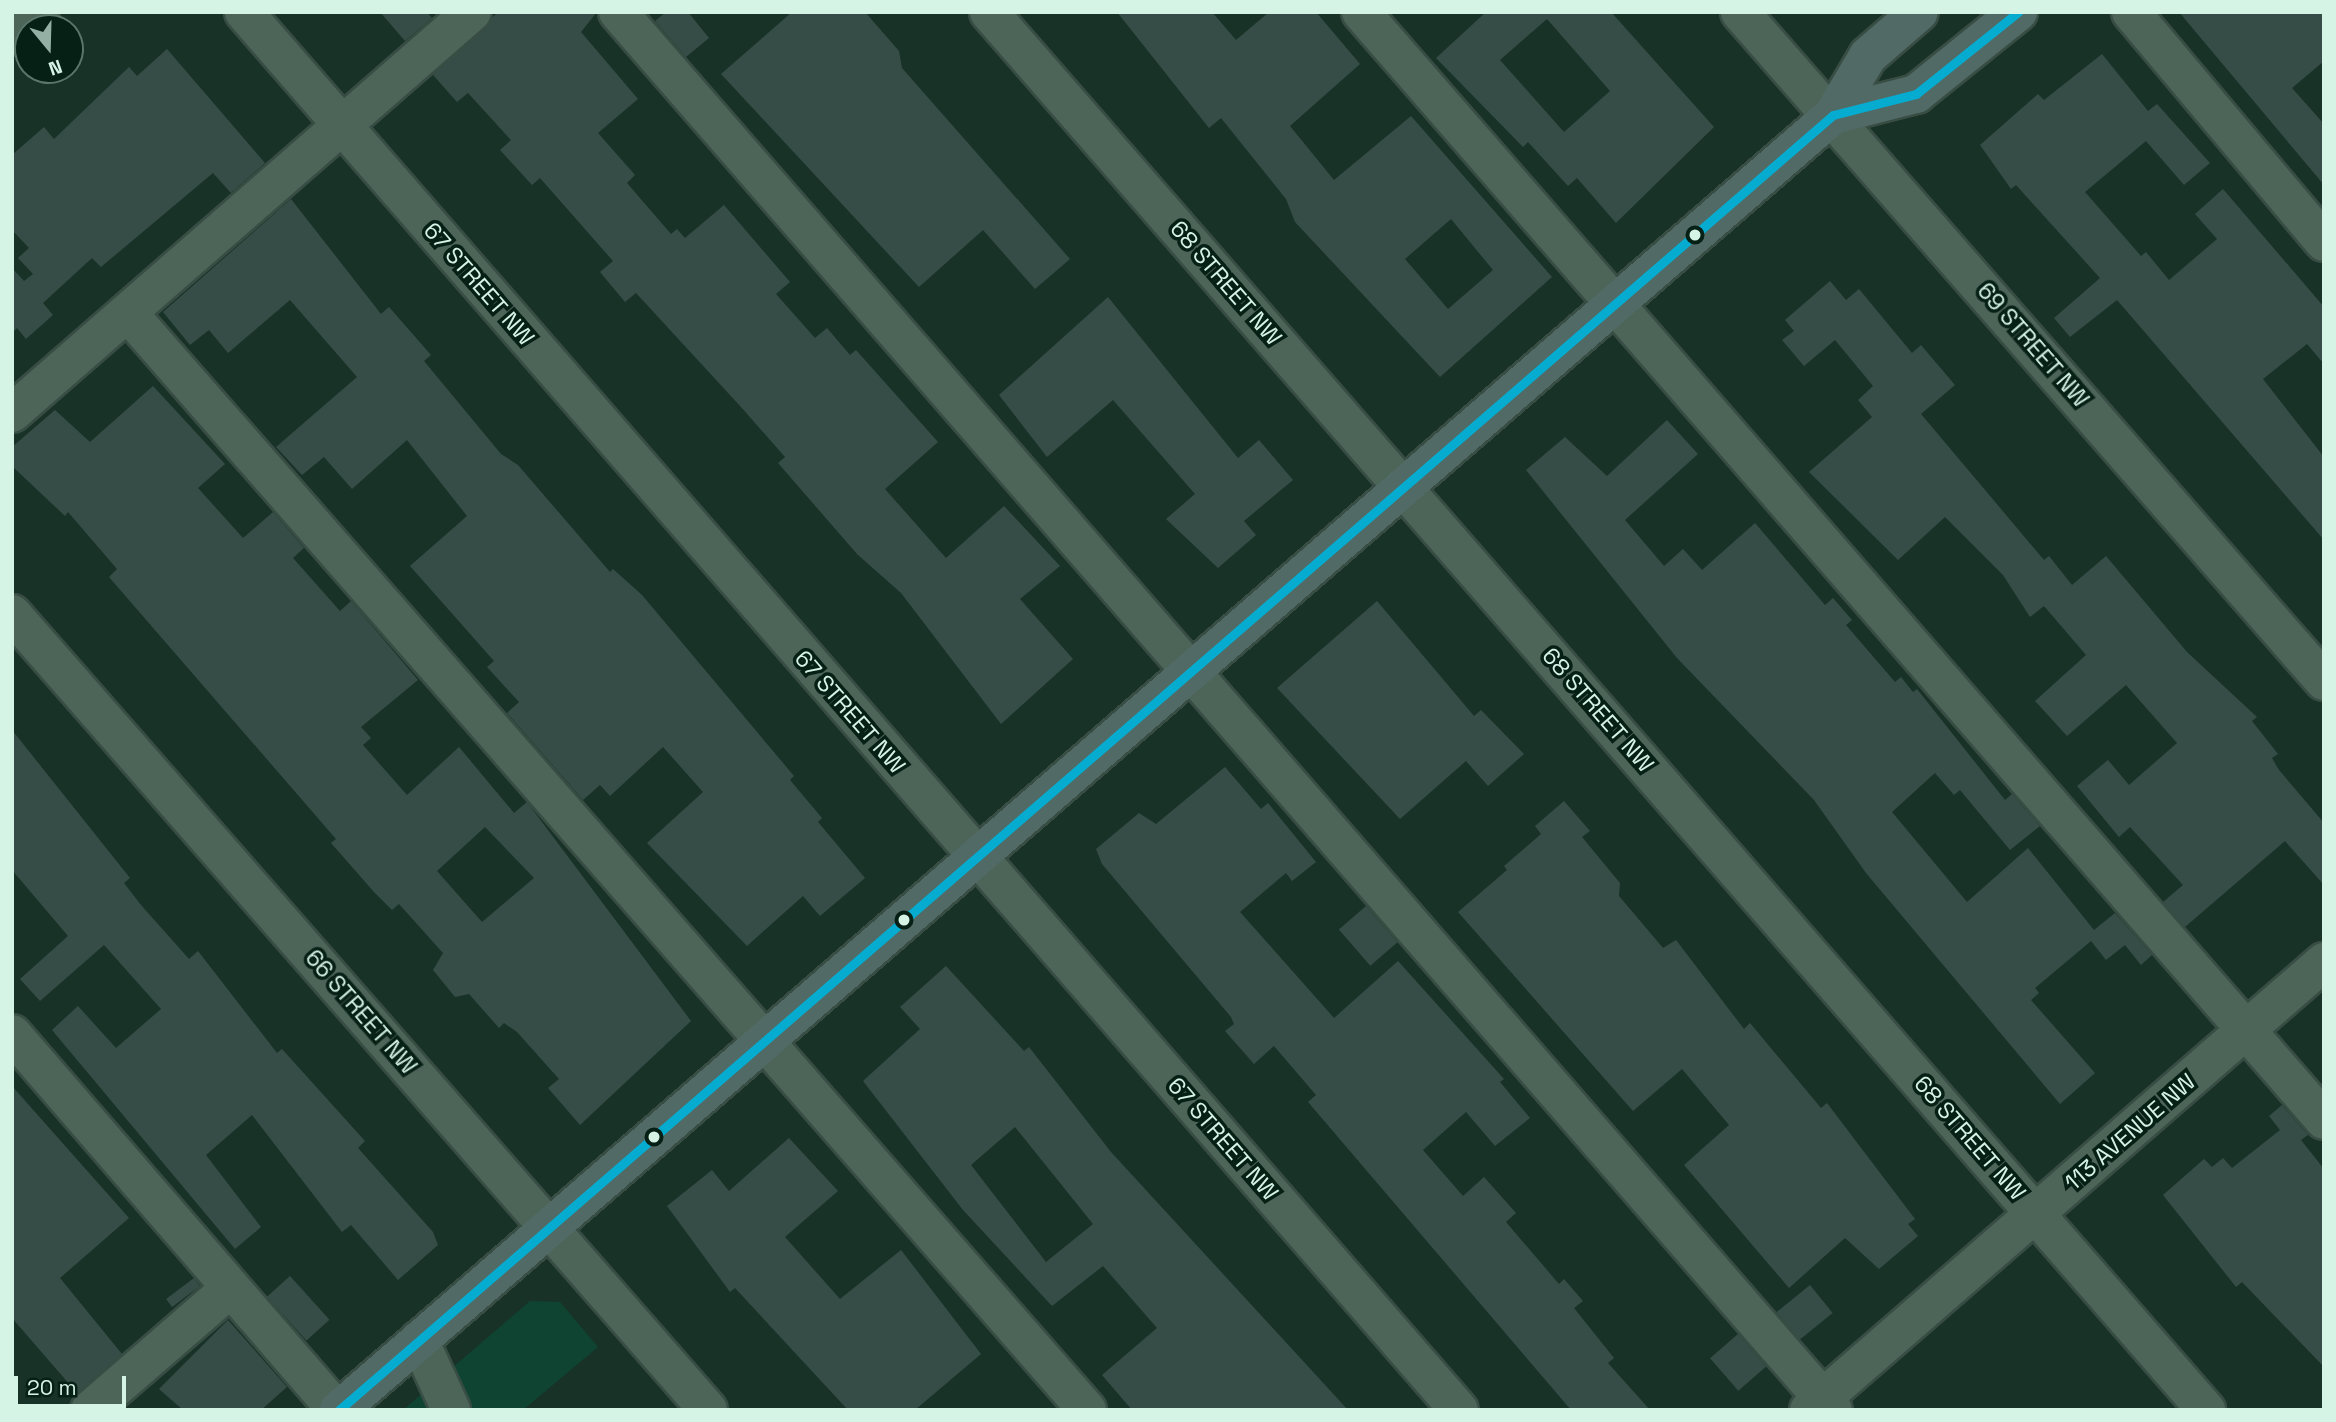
<!DOCTYPE html>
<html>
<head>
<meta charset="utf-8">
<style>
	body { margin:0 }
	#map { position:relative; width:2336px; height:1422px; overflow:hidden; background:#183228; font-family:"Space Grotesk",sans-serif }
	div>[style] { position:absolute }
	.built>* { inset:0; background:#0f4432 }
	.building>* { inset:0; background:#364d47; transform-origin:0 0 }
	.roads { filter:drop-shadow(2px 0 #384d44) drop-shadow(-2px 0 #384d44) drop-shadow(0 2px #384d44) drop-shadow(0 -2px #384d44) }
	.minor>* { height:38px; margin:-19px; padding:0 19px; transform-origin:19px; border-radius:19px; background:#4d6459 }
	.major>* { height:38px; margin:-19px; padding:0 19px; transform-origin:19px; border-radius:19px; background:#516a65 }
	.bus-1>* { height:9px; margin:-4.5px; padding:0 4.5px; transform-origin:4.5px; border-radius:4.5px; background:#06acd0 }
	.dots>* { width:19px; height:19px; translate:-50% -50%; box-sizing:border-box; border:4px solid #072016; border-radius:50% }
	span { translate:-50% -50%; white-space:nowrap; text-align:center; line-height:1.15; -webkit-text-stroke:7px #072016; paint-order:stroke }
	.street-label { font-size:23px; color:#d6f4e6 }
	.frame { position:absolute; inset:0; border:14px solid #d6f4e6; pointer-events:none }
	.north { position:absolute; left:14px; top:14px; width:70px; height:70px; box-sizing:border-box; background:#072016; border:2px solid #5a7569; border-radius:50%; rotate:161deg; font-size:19px; font-weight:700; line-height:28px; text-align:center; color:#d6f4e6 }
	.north::after { content:''; display:block; margin:auto; width:24px; height:32px; background:#94b0a4; clip-path:polygon(50% 0,100% 100%,50% 72%,0 100%) }
	.scale { position:absolute; left:14px; top:1376px; width:112px; height:32px; box-sizing:border-box; border:4px solid #d6f4e6; border-top:0; padding-left:9px; font-size:21px; line-height:24px; white-space:nowrap; color:#d6f4e6; -webkit-text-stroke:5px #072016; paint-order:stroke }
</style>
</head>
<body>
<div id="map">
	<div class="built">
		<div style="clip-path:polygon(530px 1301px,560px 1302px,598px 1347px,523px 1410px,403px 1410px)"></div>
	</div>
	<div class="building">
		<div style="clip-path:polygon(380px 12px,427px 12px,432px 18px,405px 41px)"></div>
		<div style="clip-path:polygon(498px 12px,597px 12px,581px 32px,638px 99px,598px 133px,635px 175px,627px 183px,671px 234px,677px 229px,685px 238px,724px 205px,790px 282px,776px 294px,815px 338px,827px 328px,850px 355px,856px 350px,938px 442px,885px 489px,946px 558px,1004px 506px,1060px 566px,1020px 599px,1073px 659px,1001px 724px,901px 593px,857px 554px,778px 463px,785px 457px,741px 407px,636px 293px,625px 302px,600px 272px,613px 261px,540px 178px,532px 185px,500px 150px,511px 140px,468px 93px,457px 102px,433px 75px)"></div>
		<div style="clip-path:polygon(666px 12px,688px 12px,709px 38px,686px 57px,655px 21px)"></div>
		<div style="clip-path:polygon(792px 12px,865px 12px,899px 51px,902px 68px,1070px 259px,1035px 289px,983px 230px,919px 287px,721px 74px)"></div>
		<div style="clip-path:polygon(evenodd,1117px 12px,1212px 12px,1236px 40px,1269px 12px,1316px 12px,1360px 64px,1290px 126px,1334px 180px,1411px 116px,1552px 277px,1440px 377px,1295px 222px,1286px 199px,1221px 118px,1209px 128px,1117px 12px,1451px 219px,1493px 270px,1448px 309px,1405px 259px,1451px 219px)"></div>
		<div style="clip-path:polygon(evenodd,1486px 12px,1611px 12px,1714px 127px,1616px 223px,1577px 178px,1568px 186px,1528px 142px,1523px 147px,1436px 58px,1486px 12px,1547px 19px,1610px 91px,1564px 132px,1500px 60px,1547px 19px)"></div>
		<div style="clip-path:polygon(2179px 12px,2324px 12px,2324px 61px,2292px 88px,2324px 124px,2324px 185px)"></div>
		<div style="clip-path:polygon(167px 49px,265px 163px,231px 193px,213px 173px,101px 267px,92px 258px,43px 303px,53px 315px,26px 339px,17px 328px,12px 333px,12px 268px,24px 281px,33px 274px,18px 258px,29px 248px,12px 230px,12px 155px,44px 127px,54px 139px,129px 67px,137px 76px)"></div>
		<div style="clip-path:polygon(2102px 54px,2148px 111px,2157px 104px,2210px 163px,2184px 185px,2146px 141px,2085px 192px,2141px 256px,2146px 252px,2169px 280px,2217px 239px,2195px 214px,2223px 189px,2324px 307px,2324px 364px,2307px 344px,2263px 379px,2324px 457px,2324px 540px,2117px 300px,2070px 337px,2054px 318px,2100px 278px,2016px 185px,2011px 189px,1980px 145px,2038px 94px,2044px 100px)"></div>
		<div style="clip-path:polygon(291px 199px,381px 314px,389px 307px,431px 355px,424px 361px,501px 454px,518px 465px,610px 572px,613px 569px,642px 595px,794px 776px,790px 780px,822px 818px,818px 822px,865px 878px,820px 916px,803px 896px,747px 946px,647px 843px,703px 792px,663px 747px,610px 796px,600px 785px,583px 800px,507px 713px,519px 702px,487px 667px,494px 661px,410px 566px,467px 516px,407px 440px,352px 489px,324px 457px,302px 475px,276px 447px,357px 377px,290px 300px,228px 353px,209px 330px,190px 345px,163px 312px)"></div>
		<div style="clip-path:polygon(1830px 281px,1846px 300px,1859px 289px,1912px 353px,1921px 345px,1955px 385px,1921px 414px,2044px 560px,2049px 556px,2072px 585px,2106px 556px,2187px 652px,2257px 717px,2252px 721px,2278px 754px,2272px 758px,2279px 770px,2324px 823px,2324px 885px,2285px 841px,2185px 927px,2163px 902px,2183px 885px,2130px 827px,2119px 837px,2077px 786px,2108px 760px,2129px 785px,2177px 743px,2126px 685px,2067px 736px,2035px 701px,2086px 655px,2044px 606px,2030px 617px,2003px 575px,1945px 517px,1898px 560px,1809px 472px,1872px 417px,1858px 400px,1873px 386px,1835px 340px,1804px 366px,1782px 340px,1794px 331px,1785px 320px)"></div>
		<div style="clip-path:polygon(1108px 297px,1238px 458px,1259px 440px,1293px 480px,1244px 521px,1256px 535px,1218px 568px,1166px 519px,1195px 494px,1113px 400px,1047px 457px,999px 395px)"></div>
		<div style="clip-path:polygon(evenodd,153px 386px,225px 464px,198px 488px,243px 538px,273px 512px,304px 548px,293px 558px,340px 611px,351px 601px,418px 680px,361px 727px,371px 738px,363px 745px,407px 795px,459px 747px,514px 813px,527px 802px,691px 1021px,580px 1125px,548px 1088px,559px 1079px,517px 1032px,504px 1023px,499px 1028px,469px 994px,455px 997px,433px 970px,443px 953px,399px 904px,392px 910px,374px 892px,331px 843px,336px 839px,109px 577px,117px 569px,68px 512px,65px 516px,12px 466px,12px 447px,55px 410px,90px 442px,153px 386px,485px 827px,534px 878px,482px 922px,437px 871px,485px 827px)"></div>
		<div style="clip-path:polygon(1667px 420px,1698px 454px,1625px 520px,1664px 566px,1683px 549px,1702px 570px,1755px 523px,1825px 605px,1833px 598px,1852px 620px,1846px 625px,1895px 682px,1901px 677px,1913px 692px,1917px 689px,2005px 800px,2012px 794px,2040px 826px,2010px 850px,1960px 790px,1954px 795px,1935px 773px,1892px 812px,1967px 902px,2028px 848px,2094px 930px,2115px 913px,2152px 955px,2141px 965px,2125px 945px,2106px 960px,2091px 941px,2035px 988px,2039px 993px,2031px 1000px,2095px 1073px,2060px 1104px,1866px 873px,1814px 800px,1677px 658px,1526px 470px,1565px 437px,1607px 476px)"></div>
		<div style="clip-path:polygon(1377px 601px,1474px 716px,1481px 710px,1524px 754px,1488px 786px,1466px 761px,1400px 819px,1277px 688px)"></div>
		<div style="clip-path:polygon(12px 730px,130px 878px,124px 883px,141px 905px,189px 959px,198px 951px,277px 1053px,282px 1049px,365px 1141px,358px 1148px,433px 1232px,438px 1245px,398px 1280px,351px 1225px,342px 1232px,252px 1115px,206px 1155px,261px 1227px,235px 1249px,52px 1030px,78px 1006px,116px 1048px,161px 1009px,104px 945px,40px 1001px,20px 979px,68px 936px,12px 870px)"></div>
		<div style="clip-path:polygon(1225px 767px,1261px 809px,1268px 803px,1316px 862px,1292px 881px,1286px 873px,1240px 912px,1334px 1018px,1398px 961px,1504px 1079px,1500px 1082px,1530px 1118px,1495px 1146px,1466px 1112px,1423px 1150px,1463px 1196px,1484px 1177px,1516px 1213px,1506px 1222px,1559px 1284px,1564px 1279px,1583px 1301px,1574px 1308px,1614px 1358px,1608px 1363px,1650px 1410px,1571px 1410px,1308px 1102px,1316px 1095px,1274px 1046px,1254px 1064px,1225px 1031px,1234px 1024px,1231px 1017px,1102px 864px,1096px 849px,1139px 813px,1156px 824px)"></div>
		<div style="clip-path:polygon(1564px 801px,1590px 831px,1582px 837px,1620px 883px,1619px 896px,1663px 948px,1676px 940px,1744px 1029px,1750px 1023px,1821px 1108px,1827px 1103px,1915px 1219px,1908px 1224px,1918px 1236px,1879px 1269px,1845px 1238px,1789px 1288px,1684px 1165px,1729px 1125px,1682px 1069px,1633px 1111px,1458px 912px,1507px 870px,1504px 866px,1541px 834px,1535px 826px)"></div>
		<div style="left:1366px;top:906px;width:48px;height:36px;rotate:49deg"></div>
		<div style="clip-path:polygon(evenodd,946px 966px,1024px 1051px,1029px 1047px,1111px 1152px,1348px 1410px,1132px 1410px,1102px 1375px,1157px 1328px,1103px 1266px,1052px 1306px,963px 1210px,863px 1081px,920px 1029px,900px 1007px,946px 966px,1015px 1127px,1093px 1224px,1046px 1262px,971px 1165px,1015px 1127px)"></div>
		<div style="clip-path:polygon(12px 1086px,129px 1218px,60px 1278px,122px 1354px,77px 1393px,12px 1318px)"></div>
		<div style="clip-path:polygon(2282px 1105px,2308px 1135px,2301px 1140px,2324px 1169px,2324px 1367px,2242px 1282px,2236px 1287px,2163px 1195px,2204px 1159px,2212px 1167px,2223px 1158px,2232px 1168px,2280px 1130px,2269px 1116px)"></div>
		<div style="clip-path:polygon(789px 1138px,838px 1191px,785px 1237px,840px 1299px,901px 1250px,981px 1354px,915px 1410px,848px 1410px,735px 1288px,730px 1292px,667px 1206px,712px 1170px,729px 1191px)"></div>
		<div style="left:290px;top:1276px;width:59px;height:31px;rotate:48deg"></div>
		<div style="left:194px;top:1278px;width:10px;height:35px;rotate:53deg"></div>
		<div style="left:1810px;top:1285px;width:36px;height:43px;rotate:51deg"></div>
		<div style="clip-path:polygon(228px 1320px,287px 1387px,261px 1410px,183px 1410px,159px 1389px)"></div>
		<div style="left:1738px;top:1334px;width:43px;height:37px;rotate:49deg"></div>
	</div>
	<div class="roads">
		<div class="minor">
			<div style="left:244px;top:12px;width:1852px;rotate:49.01deg"></div>
			<div style="left:618px;top:12px;width:1852px;rotate:49.01deg"></div>
			<div style="left:989px;top:12px;width:1854px;rotate:48.96deg"></div>
			<div style="left:1361px;top:12px;width:1468px;rotate:49deg"></div>
			<div style="left:1740px;top:12px;width:888px;rotate:48.88deg"></div>
			<div style="left:2131px;top:12px;width:300px;rotate:50deg"></div>
			<div style="left:12px;top:36px;width:37px;rotate:-41deg"></div>
			<div style="left:128px;top:313px;width:1457px;rotate:48.84deg"></div>
			<div style="left:12px;top:413px;width:610px;rotate:-41.08deg"></div>
			<div style="left:12px;top:614px;width:1057px;rotate:48.83deg"></div>
			<div style="left:12px;top:1034px;width:496px;rotate:49.2deg"></div>
			<div style="left:419px;top:1340px;width:77px;rotate:65.4deg"></div>
			<div style="left:90px;top:1410px;width:186px;rotate:-40.9deg"></div>
			<div style="left:1809px;top:1410px;width:683px;rotate:-41.02deg"></div>
		</div>
		<div class="major">
			<div style="left:1833px;top:115px;width:86px;rotate:-14.2deg"></div>
			<div style="left:1916px;top:94px;width:131px;rotate:-38.8deg"></div>
			<div style="left:339px;top:1410px;width:1977px;rotate:-40.92deg"></div>
			<div style="left:1833px;top:115px;width:69px;rotate:-59.3deg"></div>
			<div style="left:1868px;top:56px;width:67px;rotate:-40.8deg"></div>
		</div>
	</div>
	<div class="bus-1">
		<div style="left:339px;top:1410px;width:1977px;rotate:-40.92deg"></div>
		<div style="left:1833px;top:115px;width:86px;rotate:-14.2deg"></div>
		<div style="left:1916px;top:94px;width:131px;rotate:-38.8deg"></div>
	</div>
	<div class="dots">
		<div style="left:1695px;top:235px;background:#d6f4e6"></div>
		<div style="left:904px;top:920px;background:#d6f4e6"></div>
		<div style="left:654px;top:1137px;background:#d6f4e6"></div>
	</div>
	<div class="street-label">
		<span style="left:1226px;top:283px;rotate:49deg">68 STREET NW</span>
		<span style="left:479px;top:284px;rotate:49deg">67 STREET NW</span>
		<span style="left:2033px;top:345px;rotate:49deg">69 STREET NW</span>
		<span style="left:1598px;top:710px;rotate:49deg">68 STREET NW</span>
		<span style="left:850px;top:712px;rotate:49deg">67 STREET NW</span>
		<span style="left:361px;top:1012px;rotate:49deg">66 STREET NW</span>
		<span style="left:2130px;top:1132px;rotate:-41deg">113 AVENUE NW</span>
		<span style="left:1970px;top:1138px;rotate:49deg">68 STREET NW</span>
		<span style="left:1223px;top:1139px;rotate:49deg">67 STREET NW</span>
	</div>
	<div class="frame"></div>
	<div class="north">N</div>
	<div class="scale">20 m</div>
</div>
</body>
</html>
